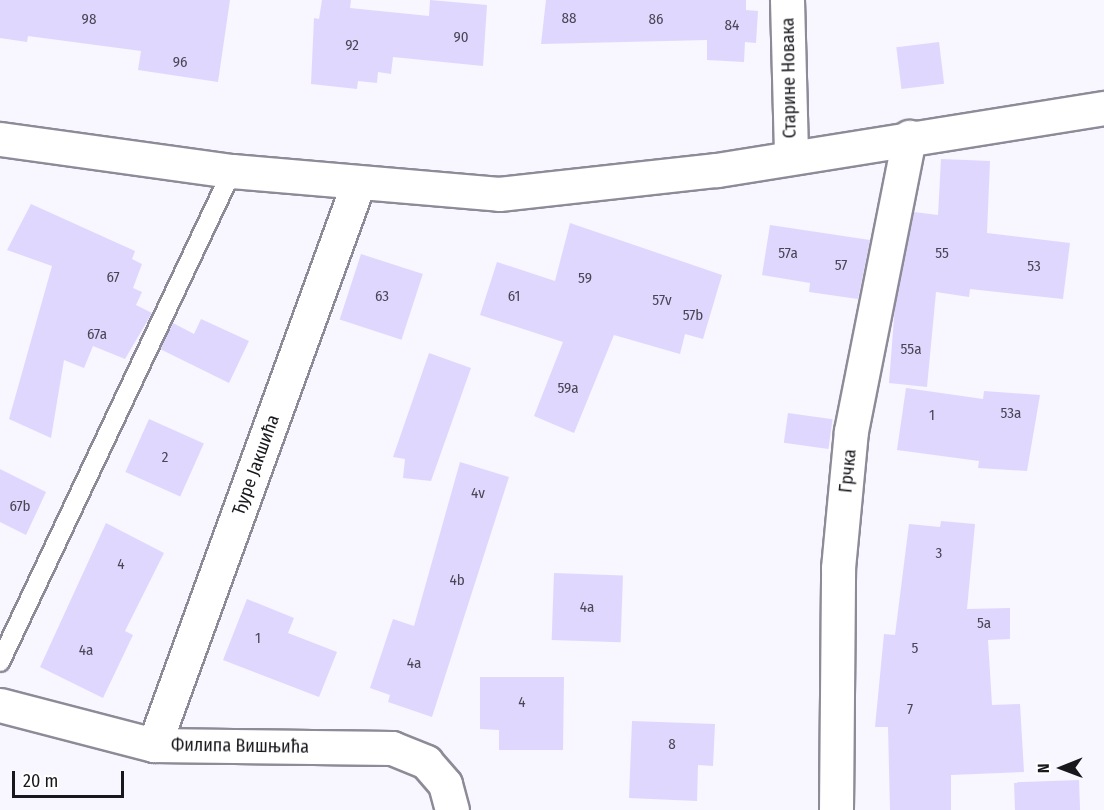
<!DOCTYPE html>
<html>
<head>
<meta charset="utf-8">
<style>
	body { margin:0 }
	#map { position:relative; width:1104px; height:810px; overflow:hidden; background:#f8f6ff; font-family:"Fira Sans Condensed",sans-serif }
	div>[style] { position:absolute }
	.building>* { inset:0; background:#e0d7fe; transform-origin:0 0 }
	.roads { filter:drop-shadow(2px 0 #8e8b98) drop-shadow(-2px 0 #8e8b98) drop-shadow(0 2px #8e8b98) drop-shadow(0 -2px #8e8b98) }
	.lane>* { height:18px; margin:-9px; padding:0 9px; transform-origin:9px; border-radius:9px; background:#fff }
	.street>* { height:33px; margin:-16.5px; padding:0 16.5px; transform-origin:16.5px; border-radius:16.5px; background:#fff }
	.secondary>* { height:33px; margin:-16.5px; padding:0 16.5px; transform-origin:16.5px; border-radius:16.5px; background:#fff }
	span { translate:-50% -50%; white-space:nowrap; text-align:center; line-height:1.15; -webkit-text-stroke:6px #fff; paint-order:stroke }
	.number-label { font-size:15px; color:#4a4754 }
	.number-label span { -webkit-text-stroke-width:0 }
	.street-label { font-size:18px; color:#18171c }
	.north { position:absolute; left:1032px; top:738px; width:60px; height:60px; -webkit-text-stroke:4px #fff; paint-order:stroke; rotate:269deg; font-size:16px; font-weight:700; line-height:24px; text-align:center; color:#18171c }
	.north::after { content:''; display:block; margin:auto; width:21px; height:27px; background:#18171c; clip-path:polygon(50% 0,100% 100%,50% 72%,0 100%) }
	.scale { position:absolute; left:12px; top:771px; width:112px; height:27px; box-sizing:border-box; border:3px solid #18171c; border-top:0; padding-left:8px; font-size:18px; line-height:21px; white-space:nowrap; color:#18171c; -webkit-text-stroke:4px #fff; paint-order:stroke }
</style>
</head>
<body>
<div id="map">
	<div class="building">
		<div style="clip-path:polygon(0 0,230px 0,218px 82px,138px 70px,141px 51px,28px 36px,27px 42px,0 38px)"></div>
		<div style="clip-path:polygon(322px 0,351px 0,350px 8px,429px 16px,430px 0,487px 5px,483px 66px,393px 57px,391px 74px,378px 72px,377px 83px,358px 81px,357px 89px,311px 84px,314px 18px,319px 19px)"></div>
		<div style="clip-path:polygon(546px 0,746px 0,746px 10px,758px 11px,756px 43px,745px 42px,744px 62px,707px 60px,707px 40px,541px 44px)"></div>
		<div style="left:939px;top:42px;width:42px;height:43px;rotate:83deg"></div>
		<div style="clip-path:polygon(941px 159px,990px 161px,987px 233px,1070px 243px,1063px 299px,970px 289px,969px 297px,936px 292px,927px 387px,889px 383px,895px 305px,914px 212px,938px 215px)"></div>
		<div style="clip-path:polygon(31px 204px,135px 251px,132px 259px,142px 264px,133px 288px,142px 292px,136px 305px,152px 313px,125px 359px,93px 346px,84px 368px,64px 360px,51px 438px,9px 419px,52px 266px,7px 250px)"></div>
		<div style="clip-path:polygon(570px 223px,722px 275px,703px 339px,685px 334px,680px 354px,614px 335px,574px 433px,534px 416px,563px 342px,480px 315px,497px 262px,555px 281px)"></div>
		<div style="clip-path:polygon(770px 225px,870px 240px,858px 299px,809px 292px,810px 283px,762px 275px)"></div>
		<div style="left:361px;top:254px;width:65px;height:69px;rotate:18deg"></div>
		<div style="clip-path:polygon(201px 319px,249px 341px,229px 383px,160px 349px,173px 323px,194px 334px)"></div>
		<div style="clip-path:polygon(429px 353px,471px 368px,431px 481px,403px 478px,405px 459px,393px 457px)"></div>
		<div style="clip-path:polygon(906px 388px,983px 399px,984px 391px,1040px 395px,1027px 471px,978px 468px,979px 461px,897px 450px)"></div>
		<div style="left:788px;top:413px;width:45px;height:30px;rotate:8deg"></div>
		<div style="left:149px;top:419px;width:60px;height:58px;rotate:24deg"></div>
		<div style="clip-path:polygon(460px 462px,509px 477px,432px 717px,388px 702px,390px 695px,370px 688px,393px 619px,414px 626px)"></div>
		<div style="clip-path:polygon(0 469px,46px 492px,26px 535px,0 522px)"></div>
		<div style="clip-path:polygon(941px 521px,975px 524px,967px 609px,1010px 608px,1010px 639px,988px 640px,992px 705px,1020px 704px,1024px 772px,951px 775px,951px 810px,890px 810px,888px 727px,875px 727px,884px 634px,895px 635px,909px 524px,940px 527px)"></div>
		<div style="clip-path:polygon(106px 523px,164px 553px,125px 631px,133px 635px,103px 698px,40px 667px)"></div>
		<div style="left:554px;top:573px;width:69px;height:67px;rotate:2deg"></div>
		<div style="clip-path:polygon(247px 599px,294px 618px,288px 633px,337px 652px,319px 697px,223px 660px)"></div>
		<div style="clip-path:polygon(480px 677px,564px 677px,563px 750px,499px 750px,499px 730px,480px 729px)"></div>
		<div style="clip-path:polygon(632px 721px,715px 724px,713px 766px,698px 765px,697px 801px,629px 798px)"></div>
		<div style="left:1079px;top:780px;width:30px;height:65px;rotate:88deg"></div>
	</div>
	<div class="roads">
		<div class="lane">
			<div style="left:0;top:662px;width:543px;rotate:-64.71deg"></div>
		</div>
		<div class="street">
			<div style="left:787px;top:0;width:155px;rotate:88.5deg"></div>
			<div style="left:0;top:705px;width:159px;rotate:14.6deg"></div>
			<div style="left:154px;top:745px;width:238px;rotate:0.7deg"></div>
			<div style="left:392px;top:748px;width:37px;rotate:22deg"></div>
			<div style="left:426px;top:762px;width:29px;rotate:49deg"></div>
			<div style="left:445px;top:784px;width:27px;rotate:75deg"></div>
			<div style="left:154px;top:745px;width:597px;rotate:-70.02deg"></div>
			<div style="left:836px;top:810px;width:242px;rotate:-89.5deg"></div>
			<div style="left:838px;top:568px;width:138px;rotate:-84.6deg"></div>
			<div style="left:851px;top:431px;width:300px;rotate:-78.8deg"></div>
		</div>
		<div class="secondary">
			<div style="left:0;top:139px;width:234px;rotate:7.9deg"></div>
			<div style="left:232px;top:171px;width:268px;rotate:4.9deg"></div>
			<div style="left:499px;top:194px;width:219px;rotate:-6.3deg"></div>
			<div style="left:717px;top:170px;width:392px;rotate:-9.1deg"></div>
		</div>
	</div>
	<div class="number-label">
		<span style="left:569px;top:19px">88</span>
		<span style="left:89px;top:20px">98</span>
		<span style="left:656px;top:20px">86</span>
		<span style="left:732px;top:26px">84</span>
		<span style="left:461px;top:38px">90</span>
		<span style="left:352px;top:46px">92</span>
		<span style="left:180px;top:63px">96</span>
		<span style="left:788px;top:254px">57a</span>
		<span style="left:942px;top:254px">55</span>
		<span style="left:841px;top:266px">57</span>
		<span style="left:1034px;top:267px">53</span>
		<span style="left:113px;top:278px">67</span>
		<span style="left:585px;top:279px">59</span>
		<span style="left:382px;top:297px">63</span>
		<span style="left:514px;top:297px">61</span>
		<span style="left:662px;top:301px">57v</span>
		<span style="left:693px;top:316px">57b</span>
		<span style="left:97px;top:335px">67a</span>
		<span style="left:911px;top:350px">55a</span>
		<span style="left:568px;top:389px">59a</span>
		<span style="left:1011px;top:414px">53a</span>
		<span style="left:932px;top:416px">1</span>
		<span style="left:165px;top:458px">2</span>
		<span style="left:478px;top:494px">4v</span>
		<span style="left:20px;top:507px">67b</span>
		<span style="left:939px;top:554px">3</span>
		<span style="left:121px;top:565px">4</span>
		<span style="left:457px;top:581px">4b</span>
		<span style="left:587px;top:608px">4a</span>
		<span style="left:984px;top:624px">5a</span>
		<span style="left:258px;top:639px">1</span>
		<span style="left:915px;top:649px">5</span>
		<span style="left:86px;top:651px">4a</span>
		<span style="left:414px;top:664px">4a</span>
		<span style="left:522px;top:703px">4</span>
		<span style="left:910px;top:710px">7</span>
		<span style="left:672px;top:745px">8</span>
	</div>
	<div class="street-label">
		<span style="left:789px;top:78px;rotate:-91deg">Старине Новака</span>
		<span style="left:256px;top:465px;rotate:-70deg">Ђуре Јакшића</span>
		<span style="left:848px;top:471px;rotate:-84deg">Грчка</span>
		<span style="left:240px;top:746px;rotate:1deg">Филипа Вишњића</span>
	</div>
	<div class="north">N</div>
	<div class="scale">20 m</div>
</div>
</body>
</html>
